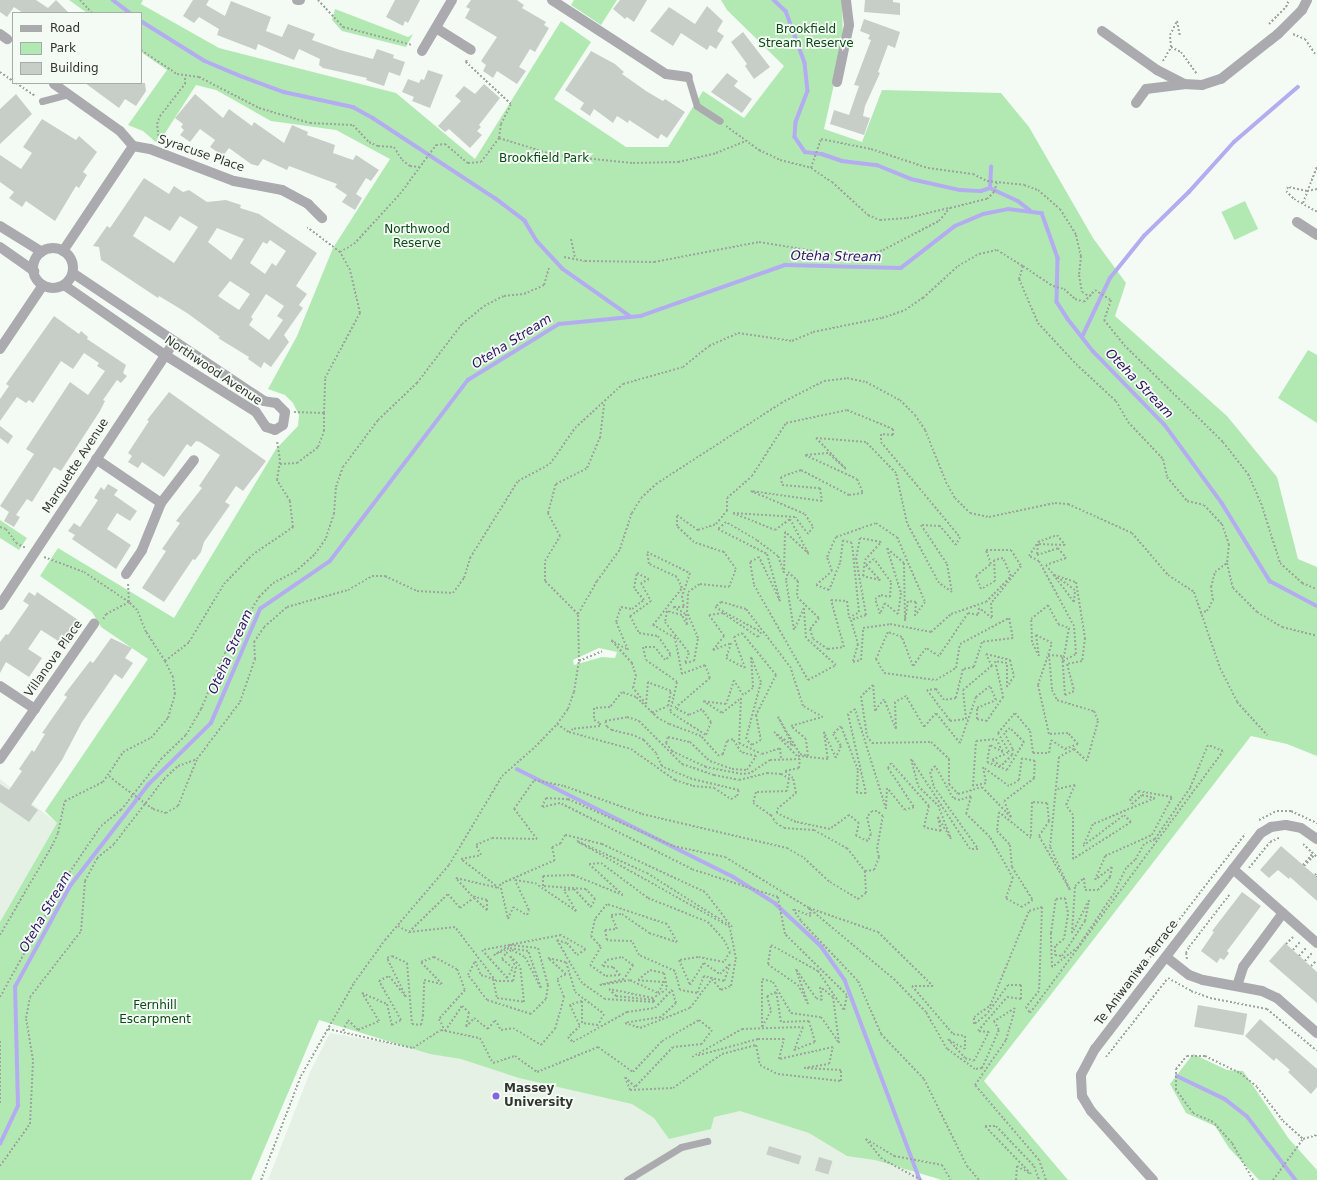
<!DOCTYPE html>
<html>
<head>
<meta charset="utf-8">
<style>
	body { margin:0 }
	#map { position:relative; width:1317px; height:1180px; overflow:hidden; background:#f4fbf4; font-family:"DejaVu Sans",sans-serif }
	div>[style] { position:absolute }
	.built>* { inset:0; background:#e4f1e4 }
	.green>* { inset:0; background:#b2e9b3; transform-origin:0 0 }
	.stream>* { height:3.5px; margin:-1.75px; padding:0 1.75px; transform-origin:1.75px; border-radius:1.75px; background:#b4acf1 }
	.building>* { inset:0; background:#c7cec7; transform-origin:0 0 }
	.path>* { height:2px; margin-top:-1px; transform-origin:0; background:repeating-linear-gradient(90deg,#9fa49f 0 2px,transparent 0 4px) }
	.lane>* { height:7px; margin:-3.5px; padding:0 3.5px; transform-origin:3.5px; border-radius:3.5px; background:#abaaae }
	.street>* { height:10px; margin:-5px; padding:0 5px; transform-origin:5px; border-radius:5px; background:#abaaae }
	.street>.ring { margin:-5px; padding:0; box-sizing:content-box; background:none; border:10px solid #abaaae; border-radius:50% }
	.path-bridge>* { height:2px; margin-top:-1px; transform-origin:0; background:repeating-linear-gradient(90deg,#9fa49f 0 2px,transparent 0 4px) }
	.dots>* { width:11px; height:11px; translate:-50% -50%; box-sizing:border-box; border:2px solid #f4fbf4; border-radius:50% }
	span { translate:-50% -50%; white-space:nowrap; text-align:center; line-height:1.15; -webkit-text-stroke:3.5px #f4fbf4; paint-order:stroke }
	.park-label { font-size:12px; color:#0a4915 }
	.street-label { font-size:12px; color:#323532 }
	.poi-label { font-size:12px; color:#323532; font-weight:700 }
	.left { translate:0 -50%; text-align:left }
	.water-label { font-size:13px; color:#2d1564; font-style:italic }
	.legend { position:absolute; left:12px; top:12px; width:130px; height:72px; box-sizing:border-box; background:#f4fbf4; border:1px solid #a6aca6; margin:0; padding:5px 7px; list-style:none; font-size:12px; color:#323532 }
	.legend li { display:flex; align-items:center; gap:8px; height:20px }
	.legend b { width:20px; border:1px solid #a6aca6 }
</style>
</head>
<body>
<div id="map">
	<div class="built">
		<div style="clip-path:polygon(0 779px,57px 823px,0 922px)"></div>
		<div style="clip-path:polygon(330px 1033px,827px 1120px,925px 1180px,268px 1180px,310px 1072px)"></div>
	</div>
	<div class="green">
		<div style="clip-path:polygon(evenodd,69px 0,143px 0,141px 4px,219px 48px,396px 93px,475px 159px,561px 21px,591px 42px,554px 99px,626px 147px,668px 147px,703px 91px,744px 118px,784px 66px,727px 10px,721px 0,842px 0,843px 44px,824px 129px,862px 142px,882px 90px,1001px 93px,1029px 127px,1093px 238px,1126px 283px,1115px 316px,1227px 416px,1277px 477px,1298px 559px,1317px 567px,1317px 756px,1287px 744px,1251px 736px,984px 1081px,1068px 1180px,942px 1180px,875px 1160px,847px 1156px,809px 1133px,740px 1111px,714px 1117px,711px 1129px,669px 1139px,654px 1118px,632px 1104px,519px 1078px,461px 1059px,430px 1054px,319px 1020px,251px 1180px,0 1180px,0 922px,57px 823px,45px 811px,148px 659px,101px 627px,92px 612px,40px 576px,58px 548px,174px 618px,276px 449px,298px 426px,299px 415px,293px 403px,285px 395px,268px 389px,297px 336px,333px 248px,390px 159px,336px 130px,271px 121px,216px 90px,196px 85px,158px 144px,143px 131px,128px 125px,167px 70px,141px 52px,141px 13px,87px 13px,69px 0,599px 648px,617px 652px,615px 658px,602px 657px,574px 665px,573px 660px,599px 648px)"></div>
		<div style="clip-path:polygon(574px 0,617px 0,601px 25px,571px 5px)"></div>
		<div style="clip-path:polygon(335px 9px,408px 37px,413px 34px,406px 47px,342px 31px,332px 20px)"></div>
		<div style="left:1245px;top:201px;width:31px;height:26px;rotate:65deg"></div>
		<div style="clip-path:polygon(1308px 350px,1317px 355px,1317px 423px,1278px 398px)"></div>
		<div style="clip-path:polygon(0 520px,27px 538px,19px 550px,0 538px)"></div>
		<div style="clip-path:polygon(1193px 1054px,1227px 1070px,1243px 1071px,1289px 1139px,1317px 1170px,1317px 1180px,1259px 1180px,1229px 1148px,1215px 1126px,1186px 1113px,1170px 1084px)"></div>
	</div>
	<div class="stream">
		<div style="left:113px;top:0;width:21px;rotate:37deg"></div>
		<div style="left:774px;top:0;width:16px;rotate:43deg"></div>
		<div style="left:786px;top:11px;width:55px;rotate:69.9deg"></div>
		<div style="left:805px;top:63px;width:28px;rotate:84deg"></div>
		<div style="left:808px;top:91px;width:33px;rotate:111deg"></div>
		<div style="left:796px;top:122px;width:15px;rotate:94deg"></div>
		<div style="left:795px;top:137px;width:18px;rotate:56deg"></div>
		<div style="left:805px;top:152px;width:17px;rotate:7deg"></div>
		<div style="left:822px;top:154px;width:21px;rotate:19deg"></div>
		<div style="left:842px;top:161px;width:35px;rotate:7deg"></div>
		<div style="left:877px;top:165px;width:37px;rotate:22deg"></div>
		<div style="left:911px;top:179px;width:50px;rotate:12.7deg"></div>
		<div style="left:960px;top:190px;width:21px;rotate:3deg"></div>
		<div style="left:981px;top:191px;width:9px;rotate:-18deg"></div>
		<div style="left:990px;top:188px;width:31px;rotate:25deg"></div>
		<div style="left:1018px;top:201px;width:15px;rotate:37deg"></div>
		<div style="left:141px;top:21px;width:75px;rotate:32deg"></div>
		<div style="left:205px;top:61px;width:41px;rotate:22.8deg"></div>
		<div style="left:243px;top:77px;width:44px;rotate:20.1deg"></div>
		<div style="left:284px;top:92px;width:71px;rotate:12.3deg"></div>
		<div style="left:353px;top:107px;width:23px;rotate:29deg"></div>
		<div style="left:373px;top:118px;width:146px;rotate:33.3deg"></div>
		<div style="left:495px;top:198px;width:38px;rotate:37deg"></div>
		<div style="left:525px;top:221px;width:23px;rotate:59deg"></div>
		<div style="left:537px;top:241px;width:38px;rotate:47deg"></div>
		<div style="left:563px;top:269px;width:82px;rotate:35deg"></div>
		<div style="left:990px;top:188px;width:21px;rotate:-87deg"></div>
		<div style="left:1082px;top:337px;width:65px;rotate:-64.6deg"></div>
		<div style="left:1110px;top:278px;width:54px;rotate:-51deg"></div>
		<div style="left:1144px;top:236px;width:63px;rotate:-44.4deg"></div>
		<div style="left:1189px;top:192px;width:67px;rotate:-48deg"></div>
		<div style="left:1234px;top:142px;width:84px;rotate:-40.7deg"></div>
		<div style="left:517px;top:769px;width:240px;rotate:26.5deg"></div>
		<div style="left:732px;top:876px;width:51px;rotate:32.1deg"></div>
		<div style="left:775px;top:903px;width:63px;rotate:43.1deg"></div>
		<div style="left:821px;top:946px;width:42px;rotate:54.8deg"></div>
		<div style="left:845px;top:980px;width:214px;rotate:69.4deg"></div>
		<div style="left:1177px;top:1076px;width:53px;rotate:25.6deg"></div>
		<div style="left:1225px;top:1099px;width:28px;rotate:38deg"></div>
		<div style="left:1247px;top:1116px;width:81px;rotate:52.6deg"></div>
		<div style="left:0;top:1144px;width:42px;rotate:-64.7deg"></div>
		<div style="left:18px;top:1106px;width:119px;rotate:-91.4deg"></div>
		<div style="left:15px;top:987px;width:115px;rotate:-61.4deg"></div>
		<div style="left:70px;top:886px;width:128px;rotate:-52.3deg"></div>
		<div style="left:148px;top:785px;width:88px;rotate:-44.5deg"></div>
		<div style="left:211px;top:723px;width:124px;rotate:-66.7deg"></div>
		<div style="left:260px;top:609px;width:85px;rotate:-34.4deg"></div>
		<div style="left:330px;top:561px;width:228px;rotate:-52.7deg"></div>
		<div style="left:468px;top:380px;width:107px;rotate:-31.6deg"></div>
		<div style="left:559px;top:324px;width:82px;rotate:-5.6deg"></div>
		<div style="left:641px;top:316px;width:153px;rotate:-19.5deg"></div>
		<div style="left:785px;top:265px;width:116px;rotate:1.5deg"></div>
		<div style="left:901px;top:268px;width:68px;rotate:-37.9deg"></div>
		<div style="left:955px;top:226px;width:30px;rotate:-23deg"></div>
		<div style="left:983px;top:214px;width:25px;rotate:-11deg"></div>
		<div style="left:1008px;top:209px;width:34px;rotate:7deg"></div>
		<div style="left:1042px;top:213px;width:48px;rotate:70.4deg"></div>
		<div style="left:1058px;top:258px;width:44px;rotate:91.3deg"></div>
		<div style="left:1057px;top:302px;width:20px;rotate:57deg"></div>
		<div style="left:1068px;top:319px;width:41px;rotate:52deg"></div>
		<div style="left:1093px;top:351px;width:103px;rotate:45.8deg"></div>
		<div style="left:1165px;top:425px;width:97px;rotate:53.8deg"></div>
		<div style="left:1222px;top:503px;width:92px;rotate:58.4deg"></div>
		<div style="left:1270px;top:581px;width:53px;rotate:28deg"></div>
	</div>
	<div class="building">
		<div style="clip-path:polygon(0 0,36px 0,48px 8px,56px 0,69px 13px,23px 13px,14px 7px,7px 17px,0 12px)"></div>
		<div style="clip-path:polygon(193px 0,209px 0,206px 5px,225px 16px,231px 1px,271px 17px,266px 31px,282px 37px,288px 24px,315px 34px,312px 40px,340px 50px,373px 59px,377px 49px,394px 55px,393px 58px,405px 62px,400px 76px,389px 72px,384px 86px,366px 80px,367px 78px,323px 68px,319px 65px,320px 59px,299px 49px,294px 60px,258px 44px,256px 50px,217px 35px,219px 29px,199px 17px,194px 23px,183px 16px)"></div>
		<div style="clip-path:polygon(395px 0,420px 0,408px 23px,405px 21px,403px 26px,386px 17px)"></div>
		<div style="clip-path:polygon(471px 0,517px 0,524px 5px,522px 8px,546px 22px,544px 25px,549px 28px,535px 52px,530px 49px,519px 67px,526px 71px,517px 84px,497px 71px,493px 78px,483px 71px,486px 65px,481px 61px,497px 37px,465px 18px,470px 9px,466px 7px)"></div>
		<div style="clip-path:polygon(620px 0,647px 0,634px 22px,627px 17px,625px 19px,613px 9px)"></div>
		<div style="clip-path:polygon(865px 0,893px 0,893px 2px,900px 3px,900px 15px,864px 12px)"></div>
		<div style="clip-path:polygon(707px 6px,723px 21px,717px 31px,724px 36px,716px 49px,710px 45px,707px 50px,681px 33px,673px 46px,650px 31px,669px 7px,695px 24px)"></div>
		<div style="clip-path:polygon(864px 19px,900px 32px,895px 48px,888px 45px,878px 72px,880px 73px,865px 106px,863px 116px,870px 118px,864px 135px,830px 124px,834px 110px,849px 115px,859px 86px,854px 85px,871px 40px,868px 39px,870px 35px,860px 31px)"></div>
		<div style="clip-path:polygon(743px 32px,770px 67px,754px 79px,745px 66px,747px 64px,731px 42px)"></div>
		<div style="clip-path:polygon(591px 51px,615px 64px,624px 72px,622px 74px,646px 91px,663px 101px,665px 99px,685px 112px,667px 138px,661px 134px,658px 139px,629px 120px,628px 123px,617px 116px,613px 123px,594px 109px,590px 116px,580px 109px,584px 103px,565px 90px)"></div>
		<div style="clip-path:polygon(428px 70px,443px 75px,430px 108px,412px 101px,414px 97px,402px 92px,408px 79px,419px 83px,421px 79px,424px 80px)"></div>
		<div style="clip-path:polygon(727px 73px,738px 81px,734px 86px,752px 99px,742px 113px,711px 92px)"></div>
		<div style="clip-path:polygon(85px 83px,145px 83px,146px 91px,136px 106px,125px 99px,119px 108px)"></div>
		<div style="clip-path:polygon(484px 84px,500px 98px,479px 125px,481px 127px,477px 131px,482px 135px,470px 148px,449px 129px,445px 132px,438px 126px,461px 101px,455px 96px,464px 86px,475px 94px)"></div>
		<div style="clip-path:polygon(16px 94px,32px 114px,0 144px,0 109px)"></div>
		<div style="clip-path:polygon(195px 94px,223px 118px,229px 109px,252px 126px,254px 122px,284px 143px,292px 125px,308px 132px,307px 135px,335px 145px,333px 153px,353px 160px,356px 155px,379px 170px,371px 181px,366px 178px,356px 194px,362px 198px,355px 210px,342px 202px,347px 195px,335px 187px,337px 184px,289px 166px,287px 170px,263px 159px,258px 166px,251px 164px,229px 148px,223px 156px,210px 147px,215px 140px,200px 129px,190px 142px,180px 135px,184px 130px,181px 127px,183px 124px,175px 118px)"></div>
		<div style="clip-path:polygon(42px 119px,76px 140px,79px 136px,97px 152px,83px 172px,87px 175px,79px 188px,76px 186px,55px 221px,26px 201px,22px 207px,9px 198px,14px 192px,0 182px,0 155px,21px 169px,32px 153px,23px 147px)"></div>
		<div style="clip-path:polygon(evenodd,144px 178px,169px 194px,174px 186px,183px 192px,189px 190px,207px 202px,226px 200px,241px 205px,240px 208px,259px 214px,317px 253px,296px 286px,307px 294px,299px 305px,303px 308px,284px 335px,289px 342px,271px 367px,264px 362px,261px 368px,248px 359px,249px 357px,218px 338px,220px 337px,187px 313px,159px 296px,158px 298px,101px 260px,99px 247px,93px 246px,107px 226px,110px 228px,144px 178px,145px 216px,170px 231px,180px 216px,198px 227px,174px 263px,133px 236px,145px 216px,144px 178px,217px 228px,244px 239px,231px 260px,208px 242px,217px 228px,144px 178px,270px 240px,286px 251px,276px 266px,272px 263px,265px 274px,250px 263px,263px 242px,267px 244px,270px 240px,144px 178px,230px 281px,250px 294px,239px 310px,218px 296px,230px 281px,144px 178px,266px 294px,284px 306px,277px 316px,283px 320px,269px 340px,249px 325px,253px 319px,251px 317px,266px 294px)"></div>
		<div style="clip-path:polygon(54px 316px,79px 334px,81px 331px,88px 337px,87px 339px,126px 365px,123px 373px,127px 376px,121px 383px,117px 380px,103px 400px,105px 401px,100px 411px,61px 471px,54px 467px,32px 502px,27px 499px,16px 515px,20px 517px,14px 527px,4px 521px,9px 512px,0 506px,34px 454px,26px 449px,70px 382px,88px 395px,105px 371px,97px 366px,99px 363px,84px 353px,73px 369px,61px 361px,33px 403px,29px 400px,26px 403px,17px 397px,0 421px,0 399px,9px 386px,6px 384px)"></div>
		<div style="clip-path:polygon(169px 392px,266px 461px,243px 491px,236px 486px,225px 502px,230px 505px,204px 542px,201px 552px,195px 560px,193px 559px,164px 602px,142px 588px,166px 551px,162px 549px,180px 523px,176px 521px,202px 488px,199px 486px,220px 455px,200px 442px,196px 441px,191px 447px,187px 444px,164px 477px,142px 462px,138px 468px,128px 462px,132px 456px,128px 453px,149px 421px,147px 420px)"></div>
		<div style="clip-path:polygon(0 426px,13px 436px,8px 444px,0 438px)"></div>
		<div style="clip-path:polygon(108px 484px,118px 490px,114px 495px,137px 511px,130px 521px,117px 513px,107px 529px,131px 545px,116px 569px,72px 539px,75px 535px,68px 531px,74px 523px,80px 527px,98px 500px,94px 498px,101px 487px,104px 490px)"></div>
		<div style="clip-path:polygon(29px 592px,35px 596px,37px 592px,81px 622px,66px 646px,41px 630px,28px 649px,42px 658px,29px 677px,6px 662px,0 673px,0 642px,6px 634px,8px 635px,29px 605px,23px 601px)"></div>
		<div style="clip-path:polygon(111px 638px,132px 648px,125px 658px,133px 663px,122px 679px,115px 674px,82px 722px,62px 760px,31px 805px,38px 810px,29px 822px,0 802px,0 784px,9px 790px,22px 771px,19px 769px,32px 750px,34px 752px,45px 734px,42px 733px,67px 697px,64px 695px,90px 661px,93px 663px)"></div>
		<div style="clip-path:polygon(1281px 846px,1317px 877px,1317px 901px,1290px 877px,1289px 879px,1278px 870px,1269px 878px,1260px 870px)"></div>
		<div style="clip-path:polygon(1242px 892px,1261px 906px,1227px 951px,1229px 953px,1224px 960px,1220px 958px,1217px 963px,1201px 951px,1214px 932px,1212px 931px)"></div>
		<div style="clip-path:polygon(1285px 943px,1317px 972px,1317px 1003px,1269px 961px)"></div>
		<div style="left:1198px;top:1005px;width:50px;height:22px;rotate:10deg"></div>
		<div style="clip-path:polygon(1260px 1019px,1317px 1069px,1317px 1087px,1311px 1094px,1288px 1072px,1290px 1070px,1276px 1058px,1274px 1061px,1245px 1036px)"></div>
		<div style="left:769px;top:1146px;width:34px;height:9px;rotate:17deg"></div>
		<div style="left:819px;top:1157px;width:14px;height:14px;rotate:17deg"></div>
	</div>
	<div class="path">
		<div style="left:80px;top:0;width:18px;rotate:47deg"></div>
		<div style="left:318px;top:0;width:37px;rotate:47deg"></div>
		<div style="left:343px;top:27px;width:71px;rotate:14.6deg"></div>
		<div style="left:1269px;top:24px;width:24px;rotate:-45deg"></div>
		<div style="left:1286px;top:7px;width:8px;rotate:-67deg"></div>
		<div style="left:1293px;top:34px;width:13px;rotate:23deg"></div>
		<div style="left:1305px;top:39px;width:18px;rotate:56deg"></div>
		<div style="left:1171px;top:47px;width:11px;rotate:27deg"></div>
		<div style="left:1181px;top:52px;width:27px;rotate:54deg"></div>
		<div style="left:141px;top:50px;width:43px;rotate:33.7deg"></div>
		<div style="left:177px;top:74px;width:22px;rotate:8deg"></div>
		<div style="left:199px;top:77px;width:68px;rotate:27.3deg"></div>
		<div style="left:259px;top:108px;width:53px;rotate:16.4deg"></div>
		<div style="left:310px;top:123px;width:43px;rotate:2.7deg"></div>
		<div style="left:353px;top:125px;width:23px;rotate:47deg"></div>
		<div style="left:369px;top:142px;width:10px;rotate:24deg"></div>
		<div style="left:378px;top:146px;width:16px;rotate:4deg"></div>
		<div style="left:394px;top:147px;width:15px;rotate:58deg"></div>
		<div style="left:402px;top:160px;width:10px;rotate:37deg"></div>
		<div style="left:410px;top:166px;width:9px;rotate:6deg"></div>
		<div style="left:1163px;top:61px;width:16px;rotate:-60deg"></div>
		<div style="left:1171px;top:47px;width:12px;rotate:-95deg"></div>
		<div style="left:1170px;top:35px;width:16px;rotate:-63deg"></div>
		<div style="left:1177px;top:21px;width:16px;rotate:79deg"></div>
		<div style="left:0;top:72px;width:16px;rotate:35deg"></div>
		<div style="left:16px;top:83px;width:23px;rotate:34deg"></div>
		<div style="left:726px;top:126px;width:41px;rotate:36deg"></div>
		<div style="left:759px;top:150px;width:23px;rotate:25deg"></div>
		<div style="left:780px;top:160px;width:32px;rotate:14deg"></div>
		<div style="left:811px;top:168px;width:25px;rotate:34deg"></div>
		<div style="left:832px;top:182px;width:49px;rotate:42.5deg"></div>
		<div style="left:868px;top:215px;width:13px;rotate:23deg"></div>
		<div style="left:880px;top:220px;width:27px;rotate:-4deg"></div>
		<div style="left:907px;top:218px;width:43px;rotate:-13.4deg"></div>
		<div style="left:499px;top:138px;width:58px;rotate:17.2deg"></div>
		<div style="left:554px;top:155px;width:79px;rotate:5.8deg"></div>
		<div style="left:633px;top:163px;width:45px;rotate:-1.3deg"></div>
		<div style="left:678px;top:162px;width:39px;rotate:-13deg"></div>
		<div style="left:716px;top:153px;width:31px;rotate:-22deg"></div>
		<div style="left:159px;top:140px;width:16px;rotate:-97deg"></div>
		<div style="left:157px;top:124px;width:9px;rotate:-69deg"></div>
		<div style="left:160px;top:116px;width:41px;rotate:-52deg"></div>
		<div style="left:185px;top:84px;width:7px;rotate:-90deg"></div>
		<div style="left:811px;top:168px;width:31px;rotate:-71deg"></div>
		<div style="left:821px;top:139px;width:51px;rotate:11.3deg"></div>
		<div style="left:871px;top:149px;width:60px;rotate:18.4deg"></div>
		<div style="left:928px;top:168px;width:45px;rotate:7.6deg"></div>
		<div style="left:973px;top:174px;width:16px;rotate:27deg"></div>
		<div style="left:987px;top:181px;width:37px;rotate:6deg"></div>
		<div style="left:1024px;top:185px;width:15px;rotate:20deg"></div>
		<div style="left:1038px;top:190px;width:29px;rotate:41deg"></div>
		<div style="left:1060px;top:209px;width:31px;rotate:58deg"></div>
		<div style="left:1076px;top:235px;width:22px;rotate:77deg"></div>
		<div style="left:1081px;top:256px;width:19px;rotate:96deg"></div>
		<div style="left:1079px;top:275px;width:17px;rotate:80deg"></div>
		<div style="left:1082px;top:292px;width:9px;rotate:32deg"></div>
		<div style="left:1317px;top:189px;width:10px;rotate:169deg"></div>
		<div style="left:1307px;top:191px;width:19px;rotate:-168deg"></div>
		<div style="left:1288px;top:187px;width:4px;rotate:117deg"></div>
		<div style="left:1286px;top:191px;width:11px;rotate:45deg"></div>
		<div style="left:1294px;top:199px;width:26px;rotate:29deg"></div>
		<div style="left:1303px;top:203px;width:40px;rotate:-69deg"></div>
		<div style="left:571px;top:239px;width:19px;rotate:78deg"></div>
		<div style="left:340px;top:252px;width:16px;rotate:-30deg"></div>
		<div style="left:354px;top:244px;width:68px;rotate:-47.4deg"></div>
		<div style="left:400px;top:194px;width:61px;rotate:-53.7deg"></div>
		<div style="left:436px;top:145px;width:9px;rotate:-6deg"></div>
		<div style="left:445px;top:144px;width:30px;rotate:40deg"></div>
		<div style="left:468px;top:163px;width:13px;rotate:-4deg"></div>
		<div style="left:481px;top:162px;width:30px;rotate:-53deg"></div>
		<div style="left:499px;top:138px;width:14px;rotate:-82deg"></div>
		<div style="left:501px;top:124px;width:22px;rotate:-63deg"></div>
		<div style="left:511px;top:104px;width:62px;rotate:-137deg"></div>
		<div style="left:466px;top:62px;width:3px;rotate:-72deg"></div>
		<div style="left:564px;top:257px;width:21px;rotate:11deg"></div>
		<div style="left:585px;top:261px;width:69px;rotate:0.8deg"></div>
		<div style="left:654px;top:262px;width:107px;rotate:-10.8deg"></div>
		<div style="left:759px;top:242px;width:99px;rotate:9.3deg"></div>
		<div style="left:857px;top:258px;width:27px;rotate:-17deg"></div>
		<div style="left:883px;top:250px;width:63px;rotate:-27.4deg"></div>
		<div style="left:939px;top:221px;width:17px;rotate:-50deg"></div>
		<div style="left:950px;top:208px;width:38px;rotate:-14deg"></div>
		<div style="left:987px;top:199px;width:10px;rotate:-45deg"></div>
		<div style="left:994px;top:192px;width:10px;rotate:-73deg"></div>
		<div style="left:1023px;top:266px;width:36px;rotate:34deg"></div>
		<div style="left:1053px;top:286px;width:11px;rotate:15deg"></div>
		<div style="left:1064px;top:289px;width:15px;rotate:42deg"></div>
		<div style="left:1075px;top:299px;width:9px;rotate:18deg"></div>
		<div style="left:1084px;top:302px;width:16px;rotate:-47deg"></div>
		<div style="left:1095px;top:290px;width:19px;rotate:32deg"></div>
		<div style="left:1111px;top:300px;width:21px;rotate:109deg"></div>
		<div style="left:1104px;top:320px;width:32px;rotate:51deg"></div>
		<div style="left:1124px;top:345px;width:139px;rotate:44.4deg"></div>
		<div style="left:1223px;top:442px;width:41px;rotate:52deg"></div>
		<div style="left:1248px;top:474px;width:32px;rotate:66deg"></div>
		<div style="left:1261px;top:503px;width:63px;rotate:72.4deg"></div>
		<div style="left:1280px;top:563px;width:30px;rotate:42deg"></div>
		<div style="left:1302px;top:583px;width:16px;rotate:22deg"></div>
		<div style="left:294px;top:412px;width:30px;rotate:2deg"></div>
		<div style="left:324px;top:413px;width:35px;rotate:-88deg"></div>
		<div style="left:325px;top:378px;width:74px;rotate:-61.7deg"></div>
		<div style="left:360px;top:313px;width:44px;rotate:-103.1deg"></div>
		<div style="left:350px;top:270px;width:21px;rotate:-119deg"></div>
		<div style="left:340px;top:252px;width:41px;rotate:-142.9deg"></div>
		<div style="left:280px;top:464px;width:17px;rotate:-3deg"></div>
		<div style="left:297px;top:463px;width:26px;rotate:-37deg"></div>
		<div style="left:318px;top:447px;width:17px;rotate:-69deg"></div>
		<div style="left:324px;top:431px;width:18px;rotate:-90deg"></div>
		<div style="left:0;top:527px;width:6px;rotate:18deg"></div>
		<div style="left:6px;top:529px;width:17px;rotate:54deg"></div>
		<div style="left:16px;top:543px;width:11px;rotate:27deg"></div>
		<div style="left:44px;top:557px;width:43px;rotate:20.6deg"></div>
		<div style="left:84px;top:572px;width:54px;rotate:33.7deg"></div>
		<div style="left:129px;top:602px;width:26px;rotate:152deg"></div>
		<div style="left:106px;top:614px;width:7px;rotate:117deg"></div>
		<div style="left:1200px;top:613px;width:7px;rotate:-16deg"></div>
		<div style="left:1207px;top:611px;width:13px;rotate:-61deg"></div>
		<div style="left:1213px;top:600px;width:13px;rotate:-99deg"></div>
		<div style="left:1211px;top:587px;width:16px;rotate:-75deg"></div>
		<div style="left:1215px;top:572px;width:15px;rotate:-37deg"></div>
		<div style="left:578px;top:614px;width:38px;rotate:-60deg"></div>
		<div style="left:597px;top:581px;width:39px;rotate:-54deg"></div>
		<div style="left:620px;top:549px;width:38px;rotate:-72deg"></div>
		<div style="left:632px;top:513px;width:17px;rotate:-59deg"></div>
		<div style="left:641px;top:498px;width:21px;rotate:-43deg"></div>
		<div style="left:656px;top:484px;width:149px;rotate:-32.9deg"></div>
		<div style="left:781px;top:403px;width:48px;rotate:-27.1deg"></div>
		<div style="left:824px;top:381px;width:23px;rotate:-7deg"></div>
		<div style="left:847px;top:378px;width:19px;rotate:12deg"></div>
		<div style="left:866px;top:382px;width:38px;rotate:28deg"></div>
		<div style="left:900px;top:400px;width:21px;rotate:45deg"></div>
		<div style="left:915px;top:415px;width:18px;rotate:56deg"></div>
		<div style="left:925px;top:430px;width:56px;rotate:68deg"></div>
		<div style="left:946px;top:482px;width:18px;rotate:61deg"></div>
		<div style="left:955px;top:498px;width:21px;rotate:45deg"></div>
		<div style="left:970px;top:513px;width:19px;rotate:12deg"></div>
		<div style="left:989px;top:517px;width:67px;rotate:-12deg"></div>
		<div style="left:1055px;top:503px;width:13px;rotate:4deg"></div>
		<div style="left:1068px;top:504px;width:70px;rotate:24.4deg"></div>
		<div style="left:1132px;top:533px;width:55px;rotate:49.4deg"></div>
		<div style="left:1168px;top:575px;width:31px;rotate:33deg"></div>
		<div style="left:1194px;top:592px;width:80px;rotate:71.1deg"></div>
		<div style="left:1220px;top:668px;width:38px;rotate:63deg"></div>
		<div style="left:1237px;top:702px;width:45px;rotate:47.7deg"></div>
		<div style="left:165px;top:661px;width:31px;rotate:-38deg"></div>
		<div style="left:189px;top:642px;width:68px;rotate:-58.9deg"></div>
		<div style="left:224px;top:584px;width:40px;rotate:-46deg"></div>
		<div style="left:252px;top:555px;width:50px;rotate:-34.3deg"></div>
		<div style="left:293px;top:527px;width:26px;rotate:-97deg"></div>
		<div style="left:290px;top:501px;width:25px;rotate:-122deg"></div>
		<div style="left:277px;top:480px;width:20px;rotate:-81deg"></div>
		<div style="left:280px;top:460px;width:19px;rotate:-99deg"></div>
		<div style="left:579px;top:661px;width:25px;rotate:-23deg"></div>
		<div style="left:652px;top:713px;width:17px;rotate:-24deg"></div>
		<div style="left:668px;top:706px;width:15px;rotate:-79deg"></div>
		<div style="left:671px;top:691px;width:25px;rotate:-159deg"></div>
		<div style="left:648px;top:682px;width:22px;rotate:95deg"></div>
		<div style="left:646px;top:704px;width:21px;rotate:-129deg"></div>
		<div style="left:633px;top:688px;width:12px;rotate:-76deg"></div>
		<div style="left:636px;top:676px;width:14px;rotate:-107deg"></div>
		<div style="left:632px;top:663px;width:31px;rotate:-132deg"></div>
		<div style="left:611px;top:640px;width:20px;rotate:30deg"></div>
		<div style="left:628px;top:650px;width:30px;rotate:-113deg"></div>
		<div style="left:616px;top:622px;width:16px;rotate:-72deg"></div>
		<div style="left:621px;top:607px;width:11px;rotate:10deg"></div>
		<div style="left:632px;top:609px;width:15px;rotate:-37deg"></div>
		<div style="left:644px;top:600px;width:16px;rotate:-130deg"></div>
		<div style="left:634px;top:588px;width:15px;rotate:-79deg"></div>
		<div style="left:637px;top:573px;width:13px;rotate:27deg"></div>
		<div style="left:649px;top:579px;width:9px;rotate:153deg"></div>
		<div style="left:641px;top:583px;width:21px;rotate:61deg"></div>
		<div style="left:651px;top:601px;width:26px;rotate:144deg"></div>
		<div style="left:630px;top:616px;width:19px;rotate:62deg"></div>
		<div style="left:639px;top:633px;width:19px;rotate:9deg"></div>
		<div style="left:658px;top:636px;width:23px;rotate:56deg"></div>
		<div style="left:671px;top:655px;width:8px;rotate:140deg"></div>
		<div style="left:665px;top:660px;width:16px;rotate:-128deg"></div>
		<div style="left:655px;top:647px;width:12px;rotate:180deg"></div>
		<div style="left:643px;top:647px;width:13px;rotate:77deg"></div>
		<div style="left:646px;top:660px;width:38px;rotate:35deg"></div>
		<div style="left:677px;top:682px;width:31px;rotate:103deg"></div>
		<div style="left:670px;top:712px;width:43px;rotate:32.6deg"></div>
		<div style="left:706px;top:735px;width:14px;rotate:-69deg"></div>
		<div style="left:711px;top:722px;width:16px;rotate:-125deg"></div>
		<div style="left:702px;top:709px;width:14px;rotate:155deg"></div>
		<div style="left:689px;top:715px;width:16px;rotate:-153deg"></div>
		<div style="left:675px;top:708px;width:46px;rotate:-40.6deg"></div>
		<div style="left:710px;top:678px;width:14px;rotate:-111deg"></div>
		<div style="left:705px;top:665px;width:25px;rotate:159deg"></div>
		<div style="left:682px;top:674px;width:37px;rotate:-101deg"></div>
		<div style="left:675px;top:638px;width:26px;rotate:-149deg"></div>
		<div style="left:653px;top:625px;width:47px;rotate:-51.9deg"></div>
		<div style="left:682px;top:588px;width:12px;rotate:-114deg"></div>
		<div style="left:677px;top:577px;width:31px;rotate:-155deg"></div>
		<div style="left:649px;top:564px;width:12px;rotate:-99deg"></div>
		<div style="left:647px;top:552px;width:48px;rotate:26deg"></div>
		<div style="left:690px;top:573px;width:24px;rotate:109deg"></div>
		<div style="left:682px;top:596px;width:11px;rotate:80deg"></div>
		<div style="left:684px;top:607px;width:11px;rotate:180deg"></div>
		<div style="left:673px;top:607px;width:15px;rotate:28deg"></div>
		<div style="left:686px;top:614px;width:11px;rotate:85deg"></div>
		<div style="left:687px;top:625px;width:11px;rotate:-117deg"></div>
		<div style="left:682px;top:615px;width:16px;rotate:-165deg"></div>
		<div style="left:667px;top:611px;width:11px;rotate:100deg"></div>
		<div style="left:665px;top:622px;width:39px;rotate:52deg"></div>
		<div style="left:689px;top:653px;width:11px;rotate:112deg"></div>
		<div style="left:685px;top:663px;width:9px;rotate:-13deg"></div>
		<div style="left:694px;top:661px;width:23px;rotate:-80deg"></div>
		<div style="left:698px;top:638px;width:28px;rotate:-113deg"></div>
		<div style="left:687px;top:612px;width:20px;rotate:-87deg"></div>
		<div style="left:688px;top:592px;width:14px;rotate:-34deg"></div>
		<div style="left:700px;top:584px;width:29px;rotate:6deg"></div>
		<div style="left:729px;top:587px;width:19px;rotate:-69deg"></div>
		<div style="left:736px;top:569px;width:21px;rotate:-125deg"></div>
		<div style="left:724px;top:552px;width:32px;rotate:-162deg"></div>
		<div style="left:694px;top:542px;width:23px;rotate:-137deg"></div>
		<div style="left:677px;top:526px;width:11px;rotate:-90deg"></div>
		<div style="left:677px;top:515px;width:26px;rotate:36deg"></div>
		<div style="left:698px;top:530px;width:19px;rotate:-18deg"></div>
		<div style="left:716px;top:524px;width:17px;rotate:-50deg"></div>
		<div style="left:727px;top:511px;width:13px;rotate:-90deg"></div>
		<div style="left:727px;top:498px;width:33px;rotate:-41deg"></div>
		<div style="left:752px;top:476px;width:63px;rotate:-57.3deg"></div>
		<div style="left:786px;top:423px;width:62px;rotate:-12deg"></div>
		<div style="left:847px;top:410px;width:50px;rotate:22.4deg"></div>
		<div style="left:893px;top:429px;width:6px;rotate:90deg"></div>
		<div style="left:893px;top:435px;width:12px;rotate:-175deg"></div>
		<div style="left:881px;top:434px;width:8px;rotate:90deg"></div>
		<div style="left:881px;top:442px;width:124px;rotate:50.3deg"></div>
		<div style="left:960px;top:537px;width:9px;rotate:117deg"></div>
		<div style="left:956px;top:545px;width:25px;rotate:-130deg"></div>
		<div style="left:940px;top:526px;width:19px;rotate:-177deg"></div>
		<div style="left:921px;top:525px;width:47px;rotate:56.3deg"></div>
		<div style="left:947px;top:564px;width:28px;rotate:80deg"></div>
		<div style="left:952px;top:592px;width:16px;rotate:-145deg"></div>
		<div style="left:939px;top:583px;width:68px;rotate:-118.1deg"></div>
		<div style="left:907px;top:523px;width:51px;rotate:-102.4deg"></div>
		<div style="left:896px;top:473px;width:43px;rotate:-134.1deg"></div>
		<div style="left:866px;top:442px;width:50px;rotate:-175.4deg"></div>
		<div style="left:816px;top:438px;width:43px;rotate:45.9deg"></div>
		<div style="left:846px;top:469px;width:24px;rotate:-138deg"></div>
		<div style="left:828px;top:453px;width:23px;rotate:175deg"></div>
		<div style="left:805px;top:455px;width:57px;rotate:24.8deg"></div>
		<div style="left:857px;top:479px;width:15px;rotate:67deg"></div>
		<div style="left:863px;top:493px;width:14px;rotate:172deg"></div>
		<div style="left:849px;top:495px;width:54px;rotate:-152.5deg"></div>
		<div style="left:801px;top:470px;width:21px;rotate:161deg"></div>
		<div style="left:781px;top:477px;width:8px;rotate:83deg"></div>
		<div style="left:782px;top:485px;width:38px;rotate:5deg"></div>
		<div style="left:820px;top:488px;width:13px;rotate:81deg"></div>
		<div style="left:822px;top:501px;width:72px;rotate:-172deg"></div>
		<div style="left:751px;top:491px;width:59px;rotate:23.1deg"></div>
		<div style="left:805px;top:514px;width:15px;rotate:58deg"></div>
		<div style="left:813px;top:527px;width:9px;rotate:126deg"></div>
		<div style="left:808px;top:534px;width:21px;rotate:-127deg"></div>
		<div style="left:795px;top:517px;width:62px;rotate:-176.3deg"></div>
		<div style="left:733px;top:513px;width:45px;rotate:22deg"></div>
		<div style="left:775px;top:530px;width:19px;rotate:-36deg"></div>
		<div style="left:790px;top:519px;width:40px;rotate:62deg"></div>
		<div style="left:809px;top:554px;width:33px;rotate:-137deg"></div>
		<div style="left:785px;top:532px;width:41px;rotate:91.4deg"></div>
		<div style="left:784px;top:573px;width:18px;rotate:-109deg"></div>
		<div style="left:778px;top:556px;width:26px;rotate:-143deg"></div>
		<div style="left:757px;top:540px;width:36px;rotate:-150deg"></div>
		<div style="left:726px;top:522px;width:11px;rotate:139deg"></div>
		<div style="left:718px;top:529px;width:55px;rotate:27deg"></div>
		<div style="left:767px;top:554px;width:49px;rotate:74.5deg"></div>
		<div style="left:780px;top:601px;width:49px;rotate:-115.5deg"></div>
		<div style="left:759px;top:557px;width:10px;rotate:151deg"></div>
		<div style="left:750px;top:562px;width:23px;rotate:80deg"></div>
		<div style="left:754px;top:585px;width:109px;rotate:60.4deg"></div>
		<div style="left:808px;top:680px;width:32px;rotate:-28deg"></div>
		<div style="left:836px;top:665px;width:40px;rotate:-138deg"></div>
		<div style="left:806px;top:638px;width:30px;rotate:-94deg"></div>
		<div style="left:804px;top:608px;width:24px;rotate:114deg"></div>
		<div style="left:794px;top:630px;width:51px;rotate:-99.1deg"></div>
		<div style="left:786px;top:580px;width:8px;rotate:-76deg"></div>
		<div style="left:788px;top:572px;width:13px;rotate:42deg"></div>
		<div style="left:798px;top:581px;width:16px;rotate:94deg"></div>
		<div style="left:797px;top:597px;width:30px;rotate:44deg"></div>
		<div style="left:819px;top:618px;width:14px;rotate:129deg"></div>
		<div style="left:810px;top:629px;width:10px;rotate:73deg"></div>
		<div style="left:813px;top:639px;width:18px;rotate:34deg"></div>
		<div style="left:828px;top:649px;width:16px;rotate:-7deg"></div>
		<div style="left:844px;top:647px;width:49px;rotate:-105.5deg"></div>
		<div style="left:831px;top:600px;width:16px;rotate:4deg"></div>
		<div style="left:847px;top:601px;width:17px;rotate:83deg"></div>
		<div style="left:849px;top:618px;width:12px;rotate:-31deg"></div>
		<div style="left:859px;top:612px;width:69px;rotate:-95.8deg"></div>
		<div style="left:852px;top:543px;width:9px;rotate:-162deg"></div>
		<div style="left:843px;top:540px;width:23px;rotate:97deg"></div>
		<div style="left:840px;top:563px;width:29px;rotate:112deg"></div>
		<div style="left:829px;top:590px;width:14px;rotate:-159deg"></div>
		<div style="left:816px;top:585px;width:21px;rotate:-41deg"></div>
		<div style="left:832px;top:571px;width:15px;rotate:-110deg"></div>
		<div style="left:827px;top:557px;width:22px;rotate:-66deg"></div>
		<div style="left:836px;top:537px;width:42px;rotate:-19.3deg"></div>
		<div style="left:876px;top:523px;width:25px;rotate:34deg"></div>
		<div style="left:897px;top:537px;width:71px;rotate:66.7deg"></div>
		<div style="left:925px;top:602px;width:17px;rotate:126deg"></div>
		<div style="left:915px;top:616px;width:14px;rotate:-86deg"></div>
		<div style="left:916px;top:602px;width:8px;rotate:-173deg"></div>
		<div style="left:908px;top:601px;width:20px;rotate:99deg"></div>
		<div style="left:905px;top:621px;width:58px;rotate:-91deg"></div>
		<div style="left:904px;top:563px;width:23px;rotate:-139deg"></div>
		<div style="left:887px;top:548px;width:47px;rotate:72.7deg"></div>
		<div style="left:901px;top:593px;width:21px;rotate:98deg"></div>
		<div style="left:898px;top:614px;width:17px;rotate:-140deg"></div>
		<div style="left:885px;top:603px;width:12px;rotate:114deg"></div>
		<div style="left:880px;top:614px;width:16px;rotate:-108deg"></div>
		<div style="left:875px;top:599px;width:7px;rotate:-34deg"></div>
		<div style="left:881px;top:595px;width:9px;rotate:13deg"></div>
		<div style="left:890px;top:597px;width:15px;rotate:-86deg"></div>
		<div style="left:891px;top:582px;width:29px;rotate:-126deg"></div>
		<div style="left:874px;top:559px;width:10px;rotate:143deg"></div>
		<div style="left:866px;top:565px;width:21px;rotate:47deg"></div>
		<div style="left:880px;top:580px;width:17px;rotate:-167deg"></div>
		<div style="left:863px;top:576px;width:16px;rotate:-83deg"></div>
		<div style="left:865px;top:560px;width:24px;rotate:-48deg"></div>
		<div style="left:881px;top:542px;width:21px;rotate:-169deg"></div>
		<div style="left:860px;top:538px;width:20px;rotate:101deg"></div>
		<div style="left:856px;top:558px;width:58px;rotate:80deg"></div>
		<div style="left:866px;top:615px;width:16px;rotate:162deg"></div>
		<div style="left:851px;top:620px;width:25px;rotate:74deg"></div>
		<div style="left:858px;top:644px;width:19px;rotate:106deg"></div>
		<div style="left:853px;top:662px;width:8px;rotate:-14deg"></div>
		<div style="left:861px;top:660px;width:32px;rotate:-86deg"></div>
		<div style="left:863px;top:628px;width:27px;rotate:-8deg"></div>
		<div style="left:890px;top:624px;width:42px;rotate:11deg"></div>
		<div style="left:931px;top:632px;width:27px;rotate:-42deg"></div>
		<div style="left:951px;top:614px;width:37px;rotate:-19deg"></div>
		<div style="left:986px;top:602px;width:36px;rotate:-46deg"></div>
		<div style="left:1011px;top:576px;width:20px;rotate:-114deg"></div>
		<div style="left:1003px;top:558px;width:9px;rotate:167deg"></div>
		<div style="left:994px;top:560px;width:21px;rotate:87deg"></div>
		<div style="left:995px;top:581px;width:16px;rotate:150deg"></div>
		<div style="left:981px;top:589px;width:14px;rotate:-111deg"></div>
		<div style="left:976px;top:576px;width:19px;rotate:-39deg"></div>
		<div style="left:991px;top:564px;width:15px;rotate:-110deg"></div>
		<div style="left:986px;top:550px;width:25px"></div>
		<div style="left:1011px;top:550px;width:19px;rotate:58deg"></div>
		<div style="left:1021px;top:566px;width:48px;rotate:129deg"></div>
		<div style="left:991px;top:603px;width:15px;rotate:86deg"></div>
		<div style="left:992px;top:618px;width:16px;rotate:-142deg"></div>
		<div style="left:979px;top:608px;width:7px;rotate:98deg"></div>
		<div style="left:978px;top:615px;width:10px;rotate:-169deg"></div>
		<div style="left:968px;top:613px;width:52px;rotate:124deg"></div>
		<div style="left:939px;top:656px;width:15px;rotate:-148deg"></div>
		<div style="left:926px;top:648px;width:22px;rotate:126deg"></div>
		<div style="left:913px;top:666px;width:31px;rotate:-111deg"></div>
		<div style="left:902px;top:637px;width:15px;rotate:-160deg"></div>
		<div style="left:888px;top:632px;width:30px;rotate:114deg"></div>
		<div style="left:876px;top:659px;width:16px;rotate:60deg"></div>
		<div style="left:884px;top:673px;width:52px;rotate:7.7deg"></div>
		<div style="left:936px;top:680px;width:23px;rotate:-31deg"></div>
		<div style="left:956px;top:668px;width:24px;rotate:-81deg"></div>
		<div style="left:960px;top:644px;width:55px;rotate:-28deg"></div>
		<div style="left:1009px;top:618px;width:20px;rotate:79deg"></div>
		<div style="left:1013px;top:638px;width:31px;rotate:173deg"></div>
		<div style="left:982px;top:642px;width:26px;rotate:108deg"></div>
		<div style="left:974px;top:667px;width:11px;rotate:170deg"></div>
		<div style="left:963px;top:669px;width:30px;rotate:104deg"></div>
		<div style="left:956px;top:698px;width:12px;rotate:171deg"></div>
		<div style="left:944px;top:700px;width:14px;rotate:-126deg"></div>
		<div style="left:936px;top:689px;width:9px;rotate:174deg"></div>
		<div style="left:927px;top:690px;width:39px;rotate:53deg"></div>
		<div style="left:950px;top:721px;width:16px;rotate:-7deg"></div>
		<div style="left:966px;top:719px;width:29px;rotate:-96deg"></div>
		<div style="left:963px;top:690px;width:38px;rotate:-40deg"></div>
		<div style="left:992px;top:666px;width:13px;rotate:-117deg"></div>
		<div style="left:986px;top:654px;width:25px;rotate:14deg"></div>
		<div style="left:1010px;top:660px;width:16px;rotate:76deg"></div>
		<div style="left:1014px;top:676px;width:13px;rotate:122deg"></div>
		<div style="left:1007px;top:687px;width:24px;rotate:-90deg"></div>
		<div style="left:1007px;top:663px;width:12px;rotate:-171deg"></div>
		<div style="left:995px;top:661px;width:37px;rotate:77deg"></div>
		<div style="left:1003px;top:697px;width:29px;rotate:124deg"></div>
		<div style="left:987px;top:721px;width:10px;rotate:-169deg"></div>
		<div style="left:977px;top:719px;width:11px;rotate:-90deg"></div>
		<div style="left:977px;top:708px;width:21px;rotate:-23deg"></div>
		<div style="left:996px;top:700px;width:15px;rotate:-113deg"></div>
		<div style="left:990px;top:686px;width:18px;rotate:142deg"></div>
		<div style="left:976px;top:697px;width:49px;rotate:109.2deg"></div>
		<div style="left:960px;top:743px;width:38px;rotate:-129deg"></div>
		<div style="left:936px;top:713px;width:18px;rotate:131deg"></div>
		<div style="left:924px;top:727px;width:36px;rotate:-120deg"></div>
		<div style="left:906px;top:696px;width:13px;rotate:151deg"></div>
		<div style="left:895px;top:702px;width:27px;rotate:88deg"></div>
		<div style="left:896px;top:729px;width:32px;rotate:-112deg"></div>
		<div style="left:884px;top:699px;width:15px;rotate:127deg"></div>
		<div style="left:875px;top:711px;width:26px;rotate:-94deg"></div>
		<div style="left:873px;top:685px;width:16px;rotate:137deg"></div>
		<div style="left:861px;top:696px;width:40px;rotate:81.5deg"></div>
		<div style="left:867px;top:736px;width:9px;rotate:54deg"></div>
		<div style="left:872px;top:743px;width:59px;rotate:-1deg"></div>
		<div style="left:931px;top:742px;width:25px;rotate:43deg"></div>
		<div style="left:949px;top:759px;width:25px;rotate:90deg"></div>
		<div style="left:949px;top:784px;width:13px;rotate:48deg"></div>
		<div style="left:958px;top:794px;width:25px;rotate:-16deg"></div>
		<div style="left:982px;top:787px;width:42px;rotate:46deg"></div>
		<div style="left:1011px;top:817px;width:17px;rotate:-114deg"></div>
		<div style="left:1004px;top:801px;width:38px;rotate:-37deg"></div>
		<div style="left:1034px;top:778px;width:17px;rotate:-87deg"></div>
		<div style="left:1035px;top:761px;width:13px;rotate:-167deg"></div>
		<div style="left:1022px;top:758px;width:22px;rotate:98deg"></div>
		<div style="left:1019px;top:780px;width:12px;rotate:149deg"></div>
		<div style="left:1009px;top:786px;width:32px;rotate:-144deg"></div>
		<div style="left:983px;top:767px;width:16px;rotate:79deg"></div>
		<div style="left:986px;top:783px;width:13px;rotate:167deg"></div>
		<div style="left:973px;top:786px;width:45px;rotate:-86.2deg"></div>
		<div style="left:976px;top:741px;width:20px;rotate:-6deg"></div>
		<div style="left:996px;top:739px;width:15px;rotate:62deg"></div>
		<div style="left:1003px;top:752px;width:15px;rotate:-152deg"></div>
		<div style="left:990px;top:745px;width:17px;rotate:100deg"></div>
		<div style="left:987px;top:762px;width:22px;rotate:22deg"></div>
		<div style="left:1007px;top:770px;width:33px;rotate:-59deg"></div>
		<div style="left:1024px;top:742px;width:20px;rotate:-135deg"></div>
		<div style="left:1010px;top:728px;width:8px;rotate:140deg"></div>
		<div style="left:1004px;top:733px;width:18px;rotate:61deg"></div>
		<div style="left:1013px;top:749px;width:6px;rotate:99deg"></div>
		<div style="left:1012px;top:755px;width:16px;rotate:135deg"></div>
		<div style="left:1001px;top:766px;width:11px;rotate:-146deg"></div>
		<div style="left:992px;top:760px;width:19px;rotate:-25deg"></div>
		<div style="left:1009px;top:752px;width:22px;rotate:-120deg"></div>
		<div style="left:998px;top:733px;width:26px;rotate:-50deg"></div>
		<div style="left:1015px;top:713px;width:23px;rotate:50deg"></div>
		<div style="left:1030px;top:731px;width:22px;rotate:82deg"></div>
		<div style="left:1033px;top:753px;width:16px"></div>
		<div style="left:1049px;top:753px;width:13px;rotate:-81deg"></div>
		<div style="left:1051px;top:740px;width:17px;rotate:33deg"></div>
		<div style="left:1065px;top:749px;width:14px;rotate:-21deg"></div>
		<div style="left:1078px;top:744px;width:15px;rotate:-132deg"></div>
		<div style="left:1068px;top:733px;width:19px;rotate:177deg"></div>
		<div style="left:1049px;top:734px;width:50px;rotate:-102.7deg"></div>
		<div style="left:1038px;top:685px;width:44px;rotate:-71.6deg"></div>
		<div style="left:1052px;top:643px;width:18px;rotate:-153deg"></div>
		<div style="left:1036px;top:635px;width:21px;rotate:82deg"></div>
		<div style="left:1039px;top:656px;width:16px;rotate:-117deg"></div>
		<div style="left:1032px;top:642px;width:23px;rotate:-92deg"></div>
		<div style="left:1031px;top:619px;width:22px;rotate:-39deg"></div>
		<div style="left:1048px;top:605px;width:21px;rotate:62deg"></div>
		<div style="left:1058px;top:624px;width:12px;rotate:20deg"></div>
		<div style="left:1069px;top:628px;width:34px;rotate:100deg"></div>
		<div style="left:1063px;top:661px;width:15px;rotate:-28deg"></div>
		<div style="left:1076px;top:654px;width:28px;rotate:-94deg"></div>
		<div style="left:1074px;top:626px;width:74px;rotate:-118.3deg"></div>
		<div style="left:1039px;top:561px;width:11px;rotate:-153deg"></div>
		<div style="left:1029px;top:556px;width:17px;rotate:-57deg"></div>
		<div style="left:1038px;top:542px;width:20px;rotate:-20deg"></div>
		<div style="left:1057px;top:535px;width:13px;rotate:51deg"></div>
		<div style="left:1065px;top:545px;width:27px;rotate:-178deg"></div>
		<div style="left:1038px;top:544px;width:11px;rotate:95deg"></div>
		<div style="left:1037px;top:555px;width:22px;rotate:-18deg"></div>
		<div style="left:1058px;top:548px;width:13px;rotate:51deg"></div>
		<div style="left:1066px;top:558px;width:21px;rotate:161deg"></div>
		<div style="left:1046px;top:565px;width:46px;rotate:52.9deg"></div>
		<div style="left:1074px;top:602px;width:12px;rotate:-85deg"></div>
		<div style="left:1075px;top:590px;width:26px;rotate:-144deg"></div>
		<div style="left:1054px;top:575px;width:23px;rotate:18deg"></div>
		<div style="left:1076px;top:582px;width:57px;rotate:80.9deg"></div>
		<div style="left:1085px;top:638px;width:23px;rotate:97deg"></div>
		<div style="left:1082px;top:661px;width:15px;rotate:169deg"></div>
		<div style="left:1067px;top:664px;width:28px;rotate:75deg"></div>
		<div style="left:1074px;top:691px;width:10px;rotate:156deg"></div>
		<div style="left:1065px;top:695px;width:39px;rotate:-94deg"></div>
		<div style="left:1062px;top:656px;width:13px;rotate:-176deg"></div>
		<div style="left:1049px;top:655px;width:35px;rotate:85deg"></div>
		<div style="left:1052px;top:690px;width:11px;rotate:63deg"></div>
		<div style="left:1057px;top:700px;width:39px;rotate:17deg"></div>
		<div style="left:1094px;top:711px;width:11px;rotate:68deg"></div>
		<div style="left:1098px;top:721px;width:41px;rotate:105.4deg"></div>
		<div style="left:1087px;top:761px;width:18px;rotate:-137deg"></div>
		<div style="left:1074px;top:749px;width:17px;rotate:152deg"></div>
		<div style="left:1059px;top:757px;width:90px;rotate:95.7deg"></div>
		<div style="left:1050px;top:847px;width:47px;rotate:65.1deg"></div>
		<div style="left:1070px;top:890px;width:62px;rotate:-119.9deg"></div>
		<div style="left:1039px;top:836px;width:18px;rotate:-56deg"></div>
		<div style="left:1049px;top:821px;width:18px;rotate:-96deg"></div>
		<div style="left:1047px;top:803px;width:15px;rotate:-176deg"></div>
		<div style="left:1032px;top:802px;width:36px;rotate:92deg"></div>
		<div style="left:1031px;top:838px;width:41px;rotate:-140.9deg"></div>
		<div style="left:999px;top:812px;width:19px;rotate:96deg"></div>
		<div style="left:997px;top:831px;width:19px;rotate:47deg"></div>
		<div style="left:1010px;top:845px;width:22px;rotate:85deg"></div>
		<div style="left:1012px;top:867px;width:39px;rotate:58deg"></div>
		<div style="left:1033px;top:900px;width:13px;rotate:148deg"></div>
		<div style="left:1022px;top:907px;width:18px;rotate:-151deg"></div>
		<div style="left:1006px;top:898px;width:21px;rotate:-71deg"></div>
		<div style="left:1013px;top:878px;width:47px;rotate:-119.3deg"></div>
		<div style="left:990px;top:837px;width:33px;rotate:-136deg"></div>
		<div style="left:966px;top:814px;width:19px;rotate:-74deg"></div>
		<div style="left:971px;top:796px;width:12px;rotate:160deg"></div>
		<div style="left:960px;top:800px;width:7px;rotate:-164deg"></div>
		<div style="left:953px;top:798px;width:37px;rotate:-119deg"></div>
		<div style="left:935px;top:766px;width:8px;rotate:130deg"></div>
		<div style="left:930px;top:772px;width:16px;rotate:75deg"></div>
		<div style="left:934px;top:787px;width:76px;rotate:54.6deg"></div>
		<div style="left:978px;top:849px;width:8px;rotate:180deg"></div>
		<div style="left:970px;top:849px;width:108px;rotate:-123.2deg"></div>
		<div style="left:911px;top:759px;width:28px;rotate:75deg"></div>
		<div style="left:918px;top:786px;width:28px;rotate:44deg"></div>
		<div style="left:938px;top:805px;width:36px;rotate:69deg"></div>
		<div style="left:951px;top:839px;width:26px;rotate:-121deg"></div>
		<div style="left:938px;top:817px;width:14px;rotate:78deg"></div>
		<div style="left:941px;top:831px;width:17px;rotate:-167deg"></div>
		<div style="left:924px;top:827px;width:22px;rotate:-77deg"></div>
		<div style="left:929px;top:806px;width:57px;rotate:-131.5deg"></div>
		<div style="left:891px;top:763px;width:6px;rotate:121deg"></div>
		<div style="left:888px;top:768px;width:47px;rotate:56.3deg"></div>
		<div style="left:914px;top:807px;width:9px;rotate:162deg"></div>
		<div style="left:905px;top:810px;width:28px;rotate:-129deg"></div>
		<div style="left:887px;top:788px;width:21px;rotate:93deg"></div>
		<div style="left:886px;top:809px;width:105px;rotate:-107.2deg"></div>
		<div style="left:855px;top:709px;width:9px;rotate:144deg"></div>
		<div style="left:848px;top:714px;width:81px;rotate:77.2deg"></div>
		<div style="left:866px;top:793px;width:9px;rotate:180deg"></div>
		<div style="left:857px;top:793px;width:23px;rotate:-88deg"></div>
		<div style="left:858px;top:770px;width:47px;rotate:-111.1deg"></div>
		<div style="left:841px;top:726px;width:11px;rotate:135deg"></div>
		<div style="left:833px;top:734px;width:14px;rotate:56deg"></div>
		<div style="left:841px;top:746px;width:13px;rotate:113deg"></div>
		<div style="left:836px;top:758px;width:29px;rotate:-115deg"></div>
		<div style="left:824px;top:732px;width:27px;rotate:82deg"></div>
		<div style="left:828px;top:759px;width:31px;rotate:-174deg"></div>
		<div style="left:797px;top:756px;width:33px;rotate:-134deg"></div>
		<div style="left:774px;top:732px;width:24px;rotate:36deg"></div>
		<div style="left:793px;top:746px;width:33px;rotate:-117deg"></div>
		<div style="left:778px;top:717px;width:43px;rotate:59.3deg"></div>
		<div style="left:800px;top:754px;width:8px;rotate:14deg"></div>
		<div style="left:808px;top:756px;width:17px;rotate:-97deg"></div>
		<div style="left:806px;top:739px;width:20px;rotate:-139deg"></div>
		<div style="left:791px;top:726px;width:33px;rotate:-16deg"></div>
		<div style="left:823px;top:717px;width:23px;rotate:-151deg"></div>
		<div style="left:803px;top:706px;width:40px;rotate:-108deg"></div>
		<div style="left:791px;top:668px;width:74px;rotate:-127.3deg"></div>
		<div style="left:746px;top:609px;width:26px;rotate:-164deg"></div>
		<div style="left:721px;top:602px;width:8px;rotate:140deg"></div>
		<div style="left:715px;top:607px;width:52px;rotate:28.5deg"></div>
		<div style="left:761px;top:632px;width:6px;rotate:121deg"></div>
		<div style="left:758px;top:637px;width:42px;rotate:-145.6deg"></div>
		<div style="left:723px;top:613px;width:14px;rotate:172deg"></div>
		<div style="left:709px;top:615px;width:26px;rotate:54deg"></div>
		<div style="left:724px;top:636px;width:18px;rotate:128deg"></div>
		<div style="left:713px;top:650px;width:19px;rotate:-21deg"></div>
		<div style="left:731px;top:643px;width:16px;rotate:108deg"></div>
		<div style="left:726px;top:658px;width:21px;rotate:28deg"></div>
		<div style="left:745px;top:668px;width:33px;rotate:-110deg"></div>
		<div style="left:734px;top:637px;width:9px;rotate:-27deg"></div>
		<div style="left:742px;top:633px;width:54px;rotate:51deg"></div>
		<div style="left:776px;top:675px;width:45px;rotate:116.6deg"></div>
		<div style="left:756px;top:715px;width:25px;rotate:79deg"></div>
		<div style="left:761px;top:740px;width:10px;rotate:151deg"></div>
		<div style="left:752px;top:745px;width:8px;rotate:-135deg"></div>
		<div style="left:746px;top:739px;width:59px;rotate:-75.3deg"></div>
		<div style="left:761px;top:682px;width:27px;rotate:-112deg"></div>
		<div style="left:751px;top:657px;width:31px;rotate:86deg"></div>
		<div style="left:753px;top:688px;width:12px;rotate:145deg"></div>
		<div style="left:743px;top:695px;width:17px;rotate:-121deg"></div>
		<div style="left:734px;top:680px;width:25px;rotate:108deg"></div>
		<div style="left:726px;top:704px;width:23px;rotate:-173deg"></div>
		<div style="left:703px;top:701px;width:22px;rotate:32deg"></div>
		<div style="left:722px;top:713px;width:24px;rotate:-38deg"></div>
		<div style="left:741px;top:698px;width:45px;rotate:92.5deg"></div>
		<div style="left:739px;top:743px;width:25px;rotate:26deg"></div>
		<div style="left:762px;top:754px;width:19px;rotate:-18deg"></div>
		<div style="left:780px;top:748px;width:10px;rotate:84deg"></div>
		<div style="left:557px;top:724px;width:14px;rotate:34deg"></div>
		<div style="left:569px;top:732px;width:64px;rotate:15.3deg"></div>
		<div style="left:631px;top:749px;width:54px;rotate:35.2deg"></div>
		<div style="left:675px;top:780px;width:19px;rotate:18deg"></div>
		<div style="left:693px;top:786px;width:21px;rotate:5deg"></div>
		<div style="left:714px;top:788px;width:20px;rotate:33deg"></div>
		<div style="left:731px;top:799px;width:7px;rotate:-27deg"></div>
		<div style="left:737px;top:796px;width:6px;rotate:-72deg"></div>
		<div style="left:739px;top:790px;width:48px;rotate:-166.8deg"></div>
		<div style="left:692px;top:779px;width:33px;rotate:-157deg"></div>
		<div style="left:662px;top:766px;width:14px;rotate:-115deg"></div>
		<div style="left:656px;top:753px;width:18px;rotate:-133deg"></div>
		<div style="left:644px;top:740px;width:12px;rotate:-156deg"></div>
		<div style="left:633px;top:735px;width:22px;rotate:-167deg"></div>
		<div style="left:612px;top:730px;width:6px;rotate:-149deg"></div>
		<div style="left:607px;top:727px;width:6px;rotate:-108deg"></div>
		<div style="left:605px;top:721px;width:22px;rotate:-10deg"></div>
		<div style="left:627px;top:717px;width:13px;rotate:18deg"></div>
		<div style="left:639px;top:721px;width:61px;rotate:45deg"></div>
		<div style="left:682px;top:764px;width:34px;rotate:19deg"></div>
		<div style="left:714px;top:775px;width:25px;rotate:11deg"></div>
		<div style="left:739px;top:780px;width:29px;rotate:-14deg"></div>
		<div style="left:767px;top:773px;width:14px;rotate:4deg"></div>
		<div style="left:781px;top:774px;width:9px;rotate:27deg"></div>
		<div style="left:789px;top:778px;width:13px;rotate:99deg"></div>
		<div style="left:787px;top:791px;width:31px;rotate:178deg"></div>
		<div style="left:756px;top:792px;width:11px;rotate:105deg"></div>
		<div style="left:753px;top:803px;width:22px;rotate:34deg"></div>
		<div style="left:771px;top:815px;width:9px;rotate:58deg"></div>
		<div style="left:776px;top:823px;width:9px;rotate:32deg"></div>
		<div style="left:784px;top:828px;width:30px;rotate:4deg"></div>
		<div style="left:814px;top:830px;width:38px;rotate:29deg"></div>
		<div style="left:847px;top:848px;width:29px;rotate:52deg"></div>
		<div style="left:865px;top:871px;width:9px;rotate:-6deg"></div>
		<div style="left:874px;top:870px;width:14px;rotate:-69deg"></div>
		<div style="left:879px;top:857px;width:8px;rotate:-104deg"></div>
		<div style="left:877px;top:849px;width:34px;rotate:-80deg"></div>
		<div style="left:883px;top:816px;width:8px;rotate:-140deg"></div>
		<div style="left:877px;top:811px;width:5px;rotate:180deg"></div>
		<div style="left:872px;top:811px;width:8px;rotate:130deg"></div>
		<div style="left:867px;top:817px;width:17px;rotate:77deg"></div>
		<div style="left:871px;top:834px;width:8px;rotate:113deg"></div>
		<div style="left:868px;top:841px;width:13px;rotate:-157deg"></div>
		<div style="left:856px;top:836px;width:13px;rotate:-77deg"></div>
		<div style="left:859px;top:823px;width:13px;rotate:-141deg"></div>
		<div style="left:849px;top:815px;width:24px;rotate:144deg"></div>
		<div style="left:830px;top:829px;width:35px;rotate:-168deg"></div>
		<div style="left:796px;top:822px;width:21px;rotate:-155deg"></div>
		<div style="left:777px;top:813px;width:4px;rotate:-90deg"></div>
		<div style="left:777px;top:809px;width:25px;rotate:-40deg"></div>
		<div style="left:796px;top:793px;width:15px;rotate:-101deg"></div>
		<div style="left:793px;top:778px;width:11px;rotate:-139deg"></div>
		<div style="left:785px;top:771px;width:14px;rotate:-12deg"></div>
		<div style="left:799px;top:768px;width:9px;rotate:-84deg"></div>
		<div style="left:800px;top:759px;width:30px;rotate:178deg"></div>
		<div style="left:770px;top:760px;width:24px;rotate:147deg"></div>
		<div style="left:750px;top:773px;width:8px;rotate:173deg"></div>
		<div style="left:742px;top:774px;width:37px;rotate:-169deg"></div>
		<div style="left:706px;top:767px;width:38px;rotate:-155deg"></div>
		<div style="left:672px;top:751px;width:10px;rotate:-127deg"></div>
		<div style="left:666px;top:743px;width:6px;rotate:-72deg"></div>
		<div style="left:668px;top:737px;width:23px;rotate:13deg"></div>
		<div style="left:690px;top:742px;width:28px;rotate:44deg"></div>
		<div style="left:710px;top:761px;width:23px;rotate:20deg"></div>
		<div style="left:732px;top:769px;width:15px;rotate:4deg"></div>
		<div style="left:747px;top:770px;width:17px;rotate:-57deg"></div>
		<div style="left:756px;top:756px;width:16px;rotate:-165deg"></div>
		<div style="left:741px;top:752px;width:15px;rotate:-122deg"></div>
		<div style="left:733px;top:739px;width:6px;rotate:162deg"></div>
		<div style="left:727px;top:741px;width:14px;rotate:107deg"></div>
		<div style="left:723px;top:754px;width:4px;rotate:153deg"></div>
		<div style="left:719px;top:756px;width:27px;rotate:-132deg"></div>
		<div style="left:701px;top:736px;width:34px;rotate:-159deg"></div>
		<div style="left:669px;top:724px;width:13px;rotate:-151deg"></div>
		<div style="left:658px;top:718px;width:30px;rotate:-136deg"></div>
		<div style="left:636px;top:697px;width:15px;rotate:-160deg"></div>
		<div style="left:622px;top:692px;width:19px;rotate:129deg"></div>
		<div style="left:610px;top:707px;width:16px;rotate:176deg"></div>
		<div style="left:594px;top:708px;width:12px;rotate:90deg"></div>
		<div style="left:594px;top:720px;width:7px;rotate:27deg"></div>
		<div style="left:600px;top:723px;width:3px;rotate:90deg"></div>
		<div style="left:600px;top:726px;width:27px;rotate:174deg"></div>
		<div style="left:573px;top:729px;width:5px;rotate:143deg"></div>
		<div style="left:109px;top:776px;width:13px;rotate:39deg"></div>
		<div style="left:153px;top:809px;width:14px;rotate:17deg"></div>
		<div style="left:166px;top:813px;width:14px;rotate:-30deg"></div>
		<div style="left:178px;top:806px;width:51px;rotate:-68deg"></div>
		<div style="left:197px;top:759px;width:71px;rotate:-53deg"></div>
		<div style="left:240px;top:702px;width:46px;rotate:-70.8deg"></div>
		<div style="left:255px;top:659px;width:17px;rotate:-93deg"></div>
		<div style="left:254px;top:642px;width:18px;rotate:-56deg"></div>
		<div style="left:264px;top:627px;width:30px;rotate:-41deg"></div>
		<div style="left:287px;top:607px;width:63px;rotate:-15.6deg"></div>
		<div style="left:348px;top:590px;width:28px;rotate:-30deg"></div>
		<div style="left:372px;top:576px;width:13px"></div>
		<div style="left:385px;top:576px;width:35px;rotate:25deg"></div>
		<div style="left:417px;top:591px;width:36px;rotate:3deg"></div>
		<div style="left:453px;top:593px;width:19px;rotate:-54deg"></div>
		<div style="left:464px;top:578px;width:21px;rotate:-73deg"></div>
		<div style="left:470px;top:558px;width:91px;rotate:-58.1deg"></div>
		<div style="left:518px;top:481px;width:36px;rotate:-28deg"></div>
		<div style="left:550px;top:464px;width:44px;rotate:-55.2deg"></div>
		<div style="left:575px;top:428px;width:65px;rotate:-42.5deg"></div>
		<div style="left:623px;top:384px;width:62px;rotate:-15.8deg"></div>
		<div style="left:683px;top:367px;width:33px;rotate:-39deg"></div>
		<div style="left:709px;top:346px;width:32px;rotate:-24deg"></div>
		<div style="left:738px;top:333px;width:55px;rotate:8.4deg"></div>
		<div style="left:792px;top:341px;width:23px;rotate:-23deg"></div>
		<div style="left:813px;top:332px;width:70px;rotate:-11.5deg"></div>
		<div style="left:882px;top:318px;width:24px;rotate:-19deg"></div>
		<div style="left:905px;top:310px;width:22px;rotate:-34deg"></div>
		<div style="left:923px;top:298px;width:47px;rotate:-42.4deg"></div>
		<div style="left:958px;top:266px;width:24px;rotate:-30deg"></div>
		<div style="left:979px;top:254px;width:18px;rotate:-13deg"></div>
		<div style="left:997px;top:250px;width:31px;rotate:32deg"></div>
		<div style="left:1023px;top:266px;width:14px;rotate:107deg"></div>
		<div style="left:1019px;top:279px;width:48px;rotate:66.6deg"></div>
		<div style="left:1038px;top:323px;width:56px;rotate:47.2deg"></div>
		<div style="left:1076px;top:364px;width:54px;rotate:42.8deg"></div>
		<div style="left:1116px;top:401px;width:24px;rotate:60deg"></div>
		<div style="left:1128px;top:422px;width:51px;rotate:46.6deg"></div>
		<div style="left:1163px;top:459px;width:18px;rotate:77deg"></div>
		<div style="left:1167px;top:477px;width:31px;rotate:50deg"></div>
		<div style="left:1187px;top:501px;width:17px;rotate:13deg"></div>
		<div style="left:1204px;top:505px;width:26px;rotate:47deg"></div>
		<div style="left:1222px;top:524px;width:21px;rotate:71deg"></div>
		<div style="left:1229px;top:544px;width:19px;rotate:96deg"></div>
		<div style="left:1227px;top:563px;width:26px;rotate:77deg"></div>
		<div style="left:1233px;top:588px;width:34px;rotate:45deg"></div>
		<div style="left:1257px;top:612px;width:29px;rotate:31deg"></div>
		<div style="left:1282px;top:627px;width:36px;rotate:14deg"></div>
		<div style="left:1259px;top:820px;width:20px;rotate:-27deg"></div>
		<div style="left:1277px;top:811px;width:14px"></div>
		<div style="left:1291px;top:811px;width:29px;rotate:25deg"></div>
		<div style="left:1303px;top:844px;width:19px;rotate:43deg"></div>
		<div style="left:1303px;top:865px;width:16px;rotate:-50deg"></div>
		<div style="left:1304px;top:866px;width:16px;rotate:-47deg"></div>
		<div style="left:1249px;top:868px;width:33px;rotate:-51deg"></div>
		<div style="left:1270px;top:842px;width:10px;rotate:-24deg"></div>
		<div style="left:1315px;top:875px;width:3px;rotate:-45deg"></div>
		<div style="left:1317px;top:877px;width:1px;rotate:-90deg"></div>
		<div style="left:398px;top:926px;width:13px;rotate:29deg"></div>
		<div style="left:732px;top:927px;width:44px;rotate:-127.6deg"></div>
		<div style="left:705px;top:892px;width:114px;rotate:-155deg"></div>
		<div style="left:602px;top:844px;width:38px;rotate:-166deg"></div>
		<div style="left:565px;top:835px;width:9px;rotate:117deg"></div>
		<div style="left:561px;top:843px;width:10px;rotate:156deg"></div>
		<div style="left:552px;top:847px;width:13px;rotate:77deg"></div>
		<div style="left:555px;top:860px;width:60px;rotate:156.4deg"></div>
		<div style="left:500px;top:884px;width:36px;rotate:77deg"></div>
		<div style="left:508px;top:919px;width:13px;rotate:-67deg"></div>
		<div style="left:513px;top:907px;width:16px;rotate:30deg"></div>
		<div style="left:527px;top:915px;width:5px;rotate:-68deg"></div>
		<div style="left:529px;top:910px;width:33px;rotate:-115deg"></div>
		<div style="left:515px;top:880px;width:20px;rotate:9deg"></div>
		<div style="left:535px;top:883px;width:50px;rotate:34.3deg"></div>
		<div style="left:576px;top:911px;width:24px;rotate:-120deg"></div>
		<div style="left:564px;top:890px;width:10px;rotate:-6deg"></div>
		<div style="left:574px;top:889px;width:25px;rotate:47deg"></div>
		<div style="left:591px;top:907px;width:9px;rotate:-63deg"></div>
		<div style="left:595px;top:899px;width:13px;rotate:-132deg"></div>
		<div style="left:586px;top:889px;width:43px;rotate:-176deg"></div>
		<div style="left:543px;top:886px;width:10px;rotate:-90deg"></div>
		<div style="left:543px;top:876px;width:30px;rotate:-2deg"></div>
		<div style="left:573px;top:875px;width:54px;rotate:21.8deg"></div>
		<div style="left:623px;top:895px;width:46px;rotate:-137.6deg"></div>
		<div style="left:589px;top:864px;width:12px;rotate:-5deg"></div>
		<div style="left:601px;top:863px;width:59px;rotate:36.7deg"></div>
		<div style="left:648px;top:898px;width:65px;rotate:21.8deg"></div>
		<div style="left:708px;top:922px;width:24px;rotate:48deg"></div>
		<div style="left:724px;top:940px;width:13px;rotate:63deg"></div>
		<div style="left:730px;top:952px;width:12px;rotate:121deg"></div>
		<div style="left:724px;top:962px;width:26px;rotate:-169deg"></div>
		<div style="left:698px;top:957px;width:19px;rotate:171deg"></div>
		<div style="left:679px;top:960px;width:27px;rotate:66deg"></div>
		<div style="left:690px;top:985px;width:26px;rotate:-58deg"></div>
		<div style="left:704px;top:963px;width:19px;rotate:35deg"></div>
		<div style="left:720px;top:974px;width:14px;rotate:-45deg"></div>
		<div style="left:730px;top:964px;width:18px;rotate:109deg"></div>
		<div style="left:724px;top:981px;width:21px;rotate:-166deg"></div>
		<div style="left:704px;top:976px;width:18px;rotate:112deg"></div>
		<div style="left:697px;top:993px;width:17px;rotate:-170deg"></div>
		<div style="left:680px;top:990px;width:20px;rotate:-105deg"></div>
		<div style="left:675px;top:971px;width:39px;rotate:-156deg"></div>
		<div style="left:639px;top:955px;width:16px;rotate:-117deg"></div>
		<div style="left:632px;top:941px;width:25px;rotate:-178deg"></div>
		<div style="left:607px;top:940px;width:10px;rotate:-101deg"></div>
		<div style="left:605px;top:930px;width:12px;rotate:-5deg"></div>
		<div style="left:617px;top:929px;width:15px;rotate:-113deg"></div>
		<div style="left:611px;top:915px;width:11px;rotate:-5deg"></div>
		<div style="left:622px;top:914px;width:33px;rotate:35deg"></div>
		<div style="left:649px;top:933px;width:29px;rotate:18deg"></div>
		<div style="left:677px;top:942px;width:21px;rotate:-119deg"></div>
		<div style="left:667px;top:924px;width:63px;rotate:-161.6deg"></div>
		<div style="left:607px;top:904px;width:19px;rotate:129deg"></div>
		<div style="left:595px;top:919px;width:17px;rotate:103deg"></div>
		<div style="left:591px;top:936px;width:15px;rotate:48deg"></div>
		<div style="left:601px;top:947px;width:21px;rotate:121deg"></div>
		<div style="left:590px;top:965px;width:19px;rotate:35deg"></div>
		<div style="left:606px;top:976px;width:14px;rotate:-4deg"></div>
		<div style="left:620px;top:975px;width:11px;rotate:-131deg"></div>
		<div style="left:613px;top:967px;width:11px;rotate:-175deg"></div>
		<div style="left:602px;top:966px;width:8px;rotate:-50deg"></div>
		<div style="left:607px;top:960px;width:15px;rotate:-11deg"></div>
		<div style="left:622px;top:957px;width:14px;rotate:36deg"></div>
		<div style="left:633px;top:965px;width:17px;rotate:123deg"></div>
		<div style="left:624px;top:979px;width:25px;rotate:166deg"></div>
		<div style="left:600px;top:985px;width:30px;rotate:-9deg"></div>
		<div style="left:630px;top:980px;width:31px;rotate:25deg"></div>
		<div style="left:658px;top:993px;width:13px;rotate:-61deg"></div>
		<div style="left:664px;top:982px;width:26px;rotate:-176deg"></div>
		<div style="left:638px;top:980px;width:16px;rotate:-40deg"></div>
		<div style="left:650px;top:970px;width:14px;rotate:12deg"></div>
		<div style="left:664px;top:973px;width:16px;rotate:79deg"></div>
		<div style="left:667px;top:989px;width:17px;rotate:147deg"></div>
		<div style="left:653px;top:998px;width:45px;rotate:-168.4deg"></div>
		<div style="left:609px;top:989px;width:10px;rotate:45deg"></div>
		<div style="left:616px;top:996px;width:38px;rotate:6deg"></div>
		<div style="left:654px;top:1000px;width:2px;rotate:90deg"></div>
		<div style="left:654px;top:1002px;width:49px;rotate:-176.5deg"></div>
		<div style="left:605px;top:999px;width:28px;rotate:-145deg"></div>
		<div style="left:582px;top:983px;width:50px;rotate:-120.2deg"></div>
		<div style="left:557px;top:940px;width:10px;rotate:17deg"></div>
		<div style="left:567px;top:943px;width:16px;rotate:50deg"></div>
		<div style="left:577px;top:955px;width:11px;rotate:-34deg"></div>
		<div style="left:586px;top:949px;width:29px;rotate:-151deg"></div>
		<div style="left:561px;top:935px;width:80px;rotate:169.2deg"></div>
		<div style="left:482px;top:950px;width:38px;rotate:48deg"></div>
		<div style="left:507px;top:978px;width:12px;rotate:-59deg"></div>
		<div style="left:513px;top:968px;width:14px;rotate:-141deg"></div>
		<div style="left:502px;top:959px;width:7px;rotate:-56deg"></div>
		<div style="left:506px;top:953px;width:7px;rotate:-27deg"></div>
		<div style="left:512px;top:950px;width:15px;rotate:28deg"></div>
		<div style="left:525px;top:957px;width:35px;rotate:63deg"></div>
		<div style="left:541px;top:988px;width:39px;rotate:-109deg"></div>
		<div style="left:528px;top:951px;width:19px;rotate:-171deg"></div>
		<div style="left:509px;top:948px;width:17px;rotate:155deg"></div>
		<div style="left:494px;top:955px;width:19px;rotate:-32deg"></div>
		<div style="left:510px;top:945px;width:28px;rotate:6deg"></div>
		<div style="left:538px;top:948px;width:38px;rotate:75deg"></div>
		<div style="left:548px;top:985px;width:14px;rotate:98deg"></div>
		<div style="left:546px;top:999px;width:21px;rotate:135deg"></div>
		<div style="left:531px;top:1014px;width:46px;rotate:-162.3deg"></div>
		<div style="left:487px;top:1000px;width:31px;rotate:-127deg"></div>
		<div style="left:468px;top:975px;width:16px;rotate:-63deg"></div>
		<div style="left:475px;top:961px;width:15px;rotate:67deg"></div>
		<div style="left:481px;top:975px;width:13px;rotate:18deg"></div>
		<div style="left:493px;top:979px;width:19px;rotate:78deg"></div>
		<div style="left:497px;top:998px;width:27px;rotate:8deg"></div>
		<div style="left:524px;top:1002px;width:36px;rotate:-96deg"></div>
		<div style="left:520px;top:966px;width:14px;rotate:-135deg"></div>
		<div style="left:510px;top:956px;width:13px;rotate:61deg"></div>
		<div style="left:516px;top:967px;width:14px;rotate:102deg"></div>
		<div style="left:513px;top:981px;width:17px;rotate:180deg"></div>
		<div style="left:496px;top:981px;width:68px;rotate:-127.2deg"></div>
		<div style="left:455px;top:927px;width:46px;rotate:173.8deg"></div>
		<div style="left:409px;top:932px;width:54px;rotate:-44.3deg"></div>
		<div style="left:448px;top:894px;width:18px;rotate:49deg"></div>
		<div style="left:460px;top:908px;width:17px;rotate:-36deg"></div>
		<div style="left:474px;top:898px;width:18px;rotate:43deg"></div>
		<div style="left:487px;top:910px;width:10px;rotate:-90deg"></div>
		<div style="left:487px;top:900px;width:16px;rotate:-165deg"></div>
		<div style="left:472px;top:896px;width:24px;rotate:-132deg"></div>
		<div style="left:456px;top:878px;width:44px;rotate:13.1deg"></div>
		<div style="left:499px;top:888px;width:48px;rotate:-142.7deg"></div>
		<div style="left:461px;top:859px;width:20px;rotate:-11deg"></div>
		<div style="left:481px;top:855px;width:11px;rotate:-117deg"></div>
		<div style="left:476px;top:845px;width:17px;rotate:-24deg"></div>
		<div style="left:492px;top:838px;width:45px;rotate:1.3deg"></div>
		<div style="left:537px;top:839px;width:38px;rotate:-127deg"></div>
		<div style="left:514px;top:809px;width:35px;rotate:-55deg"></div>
		<div style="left:534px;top:780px;width:31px;rotate:11deg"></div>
		<div style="left:564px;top:786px;width:83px;rotate:19.7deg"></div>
		<div style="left:642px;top:814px;width:149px;rotate:13.2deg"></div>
		<div style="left:787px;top:848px;width:20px;rotate:30deg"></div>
		<div style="left:804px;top:858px;width:35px;rotate:43deg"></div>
		<div style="left:830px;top:882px;width:33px;rotate:31deg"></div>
		<div style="left:858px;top:899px;width:10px;rotate:-37deg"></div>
		<div style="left:866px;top:893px;width:22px;rotate:-93deg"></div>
		<div style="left:0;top:935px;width:103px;rotate:-59.7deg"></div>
		<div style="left:52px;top:846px;width:14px;rotate:-65deg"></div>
		<div style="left:58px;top:833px;width:33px;rotate:-78deg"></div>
		<div style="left:65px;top:801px;width:42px;rotate:-26.6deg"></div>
		<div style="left:103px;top:782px;width:36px;rotate:-56deg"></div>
		<div style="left:123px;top:752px;width:31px;rotate:-27deg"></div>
		<div style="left:151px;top:738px;width:26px;rotate:-50deg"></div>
		<div style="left:168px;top:718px;width:25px;rotate:-74deg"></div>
		<div style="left:175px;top:694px;width:17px;rotate:-97deg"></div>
		<div style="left:173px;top:677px;width:18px;rotate:-117deg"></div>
		<div style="left:165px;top:661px;width:35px;rotate:-123deg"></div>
		<div style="left:146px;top:632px;width:24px;rotate:-112deg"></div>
		<div style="left:137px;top:610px;width:11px;rotate:-135deg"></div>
		<div style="left:129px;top:602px;width:19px;rotate:-93deg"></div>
		<div style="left:1286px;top:944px;width:10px;rotate:-45deg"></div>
		<div style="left:1293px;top:950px;width:11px;rotate:-49deg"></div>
		<div style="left:1299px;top:956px;width:11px;rotate:-49deg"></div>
		<div style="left:1187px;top:959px;width:6px;rotate:-99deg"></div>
		<div style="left:1186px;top:953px;width:7px;rotate:-63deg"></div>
		<div style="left:1189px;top:947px;width:67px;rotate:-52.3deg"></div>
		<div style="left:1305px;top:961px;width:11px;rotate:-49deg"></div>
		<div style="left:1145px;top:964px;width:164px;rotate:-52.4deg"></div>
		<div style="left:1311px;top:966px;width:8px;rotate:-45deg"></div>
		<div style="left:0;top:997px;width:138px;rotate:-61deg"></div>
		<div style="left:67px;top:876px;width:60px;rotate:-55.8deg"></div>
		<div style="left:101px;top:826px;width:26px;rotate:-39deg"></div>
		<div style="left:121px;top:810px;width:65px;rotate:-51.9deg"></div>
		<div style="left:161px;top:759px;width:35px;rotate:-44deg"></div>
		<div style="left:186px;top:735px;width:30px;rotate:-60deg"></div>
		<div style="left:201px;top:709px;width:61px;rotate:-66.8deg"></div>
		<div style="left:225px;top:653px;width:66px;rotate:-58.7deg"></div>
		<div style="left:259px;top:597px;width:20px;rotate:-45deg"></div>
		<div style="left:273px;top:583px;width:25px;rotate:-27deg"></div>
		<div style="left:295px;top:572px;width:27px;rotate:-42deg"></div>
		<div style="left:315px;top:554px;width:19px;rotate:-55deg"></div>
		<div style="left:326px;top:538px;width:25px;rotate:-72deg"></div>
		<div style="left:334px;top:514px;width:27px;rotate:-86deg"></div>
		<div style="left:336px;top:487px;width:21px;rotate:-71deg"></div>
		<div style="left:343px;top:467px;width:59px;rotate:-53.3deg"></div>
		<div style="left:378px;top:420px;width:54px;rotate:-43.5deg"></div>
		<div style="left:417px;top:383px;width:74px;rotate:-52.7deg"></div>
		<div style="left:462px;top:324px;width:28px;rotate:-39deg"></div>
		<div style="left:484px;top:306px;width:22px;rotate:-27deg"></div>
		<div style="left:504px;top:296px;width:20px;rotate:-6deg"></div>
		<div style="left:524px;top:294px;width:22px;rotate:-24deg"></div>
		<div style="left:544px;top:285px;width:18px;rotate:-74deg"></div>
		<div style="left:328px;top:1029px;width:87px;rotate:12.6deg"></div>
		<div style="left:413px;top:1048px;width:33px;rotate:-33deg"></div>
		<div style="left:441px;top:1030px;width:40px;rotate:12deg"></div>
		<div style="left:480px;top:1038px;width:28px;rotate:63deg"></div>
		<div style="left:493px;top:1063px;width:23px;rotate:-18deg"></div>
		<div style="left:515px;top:1056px;width:27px;rotate:36deg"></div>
		<div style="left:537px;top:1072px;width:66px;rotate:-22.3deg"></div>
		<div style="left:598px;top:1047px;width:43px;rotate:35.5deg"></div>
		<div style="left:633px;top:1072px;width:42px;rotate:-46.9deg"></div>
		<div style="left:662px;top:1041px;width:43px;rotate:-29.6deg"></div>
		<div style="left:699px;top:1020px;width:16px;rotate:38deg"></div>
		<div style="left:712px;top:1030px;width:17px;rotate:126deg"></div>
		<div style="left:702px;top:1044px;width:29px;rotate:174deg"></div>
		<div style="left:673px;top:1047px;width:55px;rotate:133.5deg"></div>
		<div style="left:635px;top:1087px;width:14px;rotate:-135deg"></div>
		<div style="left:625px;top:1077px;width:14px;rotate:69deg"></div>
		<div style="left:630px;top:1090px;width:43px;rotate:-2.7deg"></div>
		<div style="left:673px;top:1088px;width:60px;rotate:-34.8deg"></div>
		<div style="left:722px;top:1054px;width:35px;rotate:-15deg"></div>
		<div style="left:756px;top:1045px;width:20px;rotate:79deg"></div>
		<div style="left:760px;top:1065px;width:20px;rotate:27deg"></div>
		<div style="left:778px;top:1074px;width:63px;rotate:6.3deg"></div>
		<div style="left:841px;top:1081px;width:11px;rotate:-90deg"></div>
		<div style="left:841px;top:1070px;width:37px;rotate:-177deg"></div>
		<div style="left:804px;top:1068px;width:25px;rotate:-9deg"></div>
		<div style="left:829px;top:1064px;width:17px;rotate:-77deg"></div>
		<div style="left:833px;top:1047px;width:55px;rotate:167.5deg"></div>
		<div style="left:779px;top:1059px;width:21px;rotate:-76deg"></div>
		<div style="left:784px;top:1039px;width:26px;rotate:180deg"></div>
		<div style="left:758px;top:1039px;width:64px;rotate:164.7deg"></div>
		<div style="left:343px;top:1031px;width:12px;rotate:-66deg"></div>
		<div style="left:348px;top:1020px;width:14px;rotate:45deg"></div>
		<div style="left:358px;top:1030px;width:23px;rotate:-23deg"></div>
		<div style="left:379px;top:1021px;width:33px;rotate:-121deg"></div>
		<div style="left:362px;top:993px;width:27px;rotate:24deg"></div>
		<div style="left:387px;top:1004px;width:22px;rotate:77deg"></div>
		<div style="left:392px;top:1025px;width:10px;rotate:-29deg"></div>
		<div style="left:401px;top:1020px;width:45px;rotate:-119.4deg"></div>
		<div style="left:379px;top:981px;width:11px;rotate:-27deg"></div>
		<div style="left:389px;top:976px;width:27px;rotate:51deg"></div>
		<div style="left:406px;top:997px;width:43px;rotate:-116deg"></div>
		<div style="left:387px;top:958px;width:5px;rotate:-22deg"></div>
		<div style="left:392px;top:956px;width:17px;rotate:25deg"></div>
		<div style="left:407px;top:963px;width:61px;rotate:85.3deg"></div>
		<div style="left:412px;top:1024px;width:9px;rotate:6deg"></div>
		<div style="left:421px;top:1025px;width:9px;rotate:-77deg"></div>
		<div style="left:423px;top:1016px;width:36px;rotate:-88deg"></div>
		<div style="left:424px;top:980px;width:18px;rotate:13deg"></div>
		<div style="left:442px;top:984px;width:30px;rotate:-134deg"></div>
		<div style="left:421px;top:962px;width:14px;rotate:-21deg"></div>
		<div style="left:434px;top:957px;width:26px;rotate:28deg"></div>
		<div style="left:457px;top:969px;width:22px;rotate:69deg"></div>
		<div style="left:465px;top:990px;width:39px;rotate:132deg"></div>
		<div style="left:439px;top:1019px;width:13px;rotate:63deg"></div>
		<div style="left:445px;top:1031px;width:30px;rotate:-56deg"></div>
		<div style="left:462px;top:1006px;width:9px;rotate:41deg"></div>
		<div style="left:469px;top:1012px;width:15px;rotate:101deg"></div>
		<div style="left:466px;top:1027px;width:12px;rotate:-48deg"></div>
		<div style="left:474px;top:1018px;width:18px;rotate:38deg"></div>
		<div style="left:488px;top:1029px;width:11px;rotate:-52deg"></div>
		<div style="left:495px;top:1020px;width:12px;rotate:59deg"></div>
		<div style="left:501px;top:1030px;width:12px;rotate:-9deg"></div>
		<div style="left:513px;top:1028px;width:33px;rotate:31deg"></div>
		<div style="left:541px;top:1045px;width:21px;rotate:-49deg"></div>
		<div style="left:555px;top:1029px;width:33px;rotate:-74deg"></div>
		<div style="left:564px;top:997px;width:19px;rotate:-111deg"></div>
		<div style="left:557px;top:979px;width:10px;rotate:-29deg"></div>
		<div style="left:566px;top:974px;width:24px;rotate:-138deg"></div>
		<div style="left:548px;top:958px;width:18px;rotate:13deg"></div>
		<div style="left:566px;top:962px;width:31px;rotate:73deg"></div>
		<div style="left:575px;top:992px;width:36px;rotate:37deg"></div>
		<div style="left:604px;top:1014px;width:13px;rotate:119deg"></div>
		<div style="left:598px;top:1025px;width:16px;rotate:-173deg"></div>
		<div style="left:582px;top:1023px;width:22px;rotate:-90deg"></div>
		<div style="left:582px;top:1001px;width:13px;rotate:162deg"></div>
		<div style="left:570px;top:1005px;width:23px;rotate:65deg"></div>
		<div style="left:580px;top:1026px;width:16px;rotate:137deg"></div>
		<div style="left:568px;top:1037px;width:7px;rotate:45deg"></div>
		<div style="left:573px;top:1042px;width:62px;rotate:-29.1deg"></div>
		<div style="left:627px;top:1012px;width:28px;rotate:-8deg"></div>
		<div style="left:655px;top:1008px;width:25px;rotate:-47deg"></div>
		<div style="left:672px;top:990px;width:14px;rotate:73deg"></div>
		<div style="left:676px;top:1003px;width:21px;rotate:137deg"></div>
		<div style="left:661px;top:1017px;width:36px;rotate:171deg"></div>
		<div style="left:625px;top:1023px;width:16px;rotate:18deg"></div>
		<div style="left:640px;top:1028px;width:54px;rotate:-21.8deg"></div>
		<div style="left:690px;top:1008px;width:36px;rotate:-53deg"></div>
		<div style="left:712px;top:979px;width:14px;rotate:51deg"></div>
		<div style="left:721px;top:990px;width:11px;rotate:-22deg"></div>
		<div style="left:731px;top:986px;width:27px;rotate:-80deg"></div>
		<div style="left:736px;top:959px;width:33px;rotate:-101deg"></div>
		<div style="left:730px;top:927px;width:176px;rotate:-150.7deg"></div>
		<div style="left:577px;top:841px;width:77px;rotate:24.6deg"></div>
		<div style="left:647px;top:873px;width:97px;rotate:32.4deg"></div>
		<div style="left:0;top:1041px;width:64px;rotate:90deg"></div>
		<div style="left:692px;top:1057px;width:57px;rotate:-29.2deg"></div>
		<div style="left:742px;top:1029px;width:61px;rotate:-1.9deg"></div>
		<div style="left:803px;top:1027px;width:25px;rotate:111deg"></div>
		<div style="left:794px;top:1050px;width:22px;rotate:-21deg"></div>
		<div style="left:815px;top:1042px;width:22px;rotate:-106deg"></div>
		<div style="left:809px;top:1021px;width:28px;rotate:178deg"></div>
		<div style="left:781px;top:1022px;width:30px;rotate:-99deg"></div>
		<div style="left:776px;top:992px;width:10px;rotate:156deg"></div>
		<div style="left:767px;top:996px;width:16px;rotate:75deg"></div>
		<div style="left:771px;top:1011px;width:18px;rotate:119deg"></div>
		<div style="left:762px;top:1027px;width:48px;rotate:-90deg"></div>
		<div style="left:762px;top:979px;width:11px;rotate:15deg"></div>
		<div style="left:773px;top:982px;width:36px;rotate:60deg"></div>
		<div style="left:791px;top:1013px;width:30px;rotate:8deg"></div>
		<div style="left:821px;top:1017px;width:32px;rotate:55deg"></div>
		<div style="left:839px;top:1043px;width:46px;rotate:-97.4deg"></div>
		<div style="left:833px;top:997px;width:16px;rotate:-142deg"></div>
		<div style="left:820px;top:987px;width:13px;rotate:81deg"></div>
		<div style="left:822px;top:1000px;width:6px;rotate:-162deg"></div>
		<div style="left:816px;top:998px;width:35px;rotate:-125deg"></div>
		<div style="left:796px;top:969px;width:37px;rotate:71deg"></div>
		<div style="left:808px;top:1004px;width:20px;rotate:-117deg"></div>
		<div style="left:799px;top:986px;width:38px;rotate:-145deg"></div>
		<div style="left:768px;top:964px;width:19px;rotate:-81deg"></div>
		<div style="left:771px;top:945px;width:54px;rotate:29deg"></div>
		<div style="left:818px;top:971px;width:47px;rotate:56.3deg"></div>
		<div style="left:844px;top:1010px;width:15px;rotate:-79deg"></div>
		<div style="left:847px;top:995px;width:87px;rotate:-135.5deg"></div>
		<div style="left:785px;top:934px;width:38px;rotate:-101deg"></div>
		<div style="left:778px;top:897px;width:90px;rotate:-162deg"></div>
		<div style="left:692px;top:869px;width:148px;rotate:-153.4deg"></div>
		<div style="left:560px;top:803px;width:18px;rotate:167deg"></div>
		<div style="left:542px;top:807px;width:10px;rotate:-66deg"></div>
		<div style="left:546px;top:798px;width:22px;rotate:3deg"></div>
		<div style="left:568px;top:799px;width:115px;rotate:24.1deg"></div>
		<div style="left:673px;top:846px;width:53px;rotate:11.9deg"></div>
		<div style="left:725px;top:857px;width:98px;rotate:31.3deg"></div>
		<div style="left:809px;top:908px;width:8px;rotate:76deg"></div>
		<div style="left:811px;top:916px;width:19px;rotate:-159deg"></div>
		<div style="left:793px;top:909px;width:14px;rotate:56deg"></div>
		<div style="left:801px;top:921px;width:83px;rotate:46.5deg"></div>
		<div style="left:858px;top:981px;width:58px;rotate:66.5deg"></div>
		<div style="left:881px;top:1034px;width:62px;rotate:46.3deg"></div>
		<div style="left:924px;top:1079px;width:97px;rotate:63.7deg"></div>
		<div style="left:967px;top:1166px;width:18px;rotate:49deg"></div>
		<div style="left:1106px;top:1057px;width:100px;rotate:-51.9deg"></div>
		<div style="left:1168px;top:978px;width:26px;rotate:29deg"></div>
		<div style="left:1191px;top:991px;width:20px;rotate:20deg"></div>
		<div style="left:1210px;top:998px;width:58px;rotate:10.9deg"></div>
		<div style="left:1267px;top:1009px;width:65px;rotate:40deg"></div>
		<div style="left:0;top:1166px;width:52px;rotate:-54.5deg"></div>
		<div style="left:30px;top:1124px;width:64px;rotate:-87.3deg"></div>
		<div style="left:33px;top:1060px;width:43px;rotate:-99.5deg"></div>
		<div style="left:26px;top:1018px;width:21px;rotate:-79deg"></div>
		<div style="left:30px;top:997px;width:83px;rotate:-52.3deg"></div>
		<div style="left:81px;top:931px;width:50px;rotate:-85.4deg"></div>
		<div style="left:85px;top:881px;width:26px;rotate:-62deg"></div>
		<div style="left:97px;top:858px;width:22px;rotate:-39deg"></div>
		<div style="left:114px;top:844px;width:82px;rotate:-52.4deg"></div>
		<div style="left:164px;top:779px;width:19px;rotate:-43deg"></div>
		<div style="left:178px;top:766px;width:20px;rotate:-20deg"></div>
		<div style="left:261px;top:1180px;width:111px;rotate:-69deg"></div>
		<div style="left:301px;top:1076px;width:107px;rotate:-60.3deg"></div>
		<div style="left:354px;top:983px;width:53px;rotate:-54.2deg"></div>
		<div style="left:385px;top:940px;width:99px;rotate:-49.5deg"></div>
		<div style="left:449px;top:865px;width:104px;rotate:-59.2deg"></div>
		<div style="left:502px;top:776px;width:44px;rotate:-41.3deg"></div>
		<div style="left:535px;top:747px;width:32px;rotate:-46deg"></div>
		<div style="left:557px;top:724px;width:19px;rotate:-54deg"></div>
		<div style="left:568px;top:709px;width:18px;rotate:-71deg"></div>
		<div style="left:574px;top:692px;width:31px;rotate:-81deg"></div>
		<div style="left:579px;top:661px;width:47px;rotate:-91.2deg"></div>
		<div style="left:578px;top:614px;width:47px;rotate:-135deg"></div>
		<div style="left:545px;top:581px;width:20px;rotate:-90deg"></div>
		<div style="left:545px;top:561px;width:29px;rotate:-59deg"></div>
		<div style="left:560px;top:536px;width:26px;rotate:-118deg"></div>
		<div style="left:548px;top:513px;width:30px;rotate:-75deg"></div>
		<div style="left:556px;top:484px;width:35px;rotate:-27deg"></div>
		<div style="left:587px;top:468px;width:33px;rotate:-67deg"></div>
		<div style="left:600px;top:438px;width:34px;rotate:-83deg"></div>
		<div style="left:921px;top:1180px;width:44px;rotate:-151.7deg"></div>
		<div style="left:882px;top:1159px;width:26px;rotate:-129deg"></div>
		<div style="left:866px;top:1139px;width:33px;rotate:31deg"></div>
		<div style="left:894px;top:1156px;width:49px;rotate:10.6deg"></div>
		<div style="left:942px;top:1165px;width:17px;rotate:59deg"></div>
		<div style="left:1016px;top:1180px;width:14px;rotate:-86deg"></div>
		<div style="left:1017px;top:1166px;width:16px;rotate:30deg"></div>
		<div style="left:1031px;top:1174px;width:66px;rotate:-133.8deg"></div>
		<div style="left:985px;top:1126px;width:11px"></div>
		<div style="left:996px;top:1126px;width:55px;rotate:46.5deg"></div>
		<div style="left:1034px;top:1166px;width:15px;rotate:70deg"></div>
		<div style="left:1046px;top:1180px;width:21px;rotate:-109deg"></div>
		<div style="left:1039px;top:1160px;width:99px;rotate:-130.5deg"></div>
		<div style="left:975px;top:1085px;width:55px;rotate:-55.4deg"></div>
		<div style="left:1006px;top:1040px;width:33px;rotate:-74deg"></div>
		<div style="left:1015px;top:1008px;width:25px;rotate:148deg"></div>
		<div style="left:994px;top:1021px;width:10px;rotate:61deg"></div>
		<div style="left:999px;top:1030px;width:42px;rotate:114.1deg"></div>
		<div style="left:982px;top:1068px;width:7px;rotate:172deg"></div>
		<div style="left:975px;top:1069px;width:34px;rotate:-144deg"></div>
		<div style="left:947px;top:1049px;width:43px;rotate:-119.6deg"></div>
		<div style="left:926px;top:1012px;width:45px;rotate:-134.1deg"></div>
		<div style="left:895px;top:980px;width:112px;rotate:-140.1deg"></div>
		<div style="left:809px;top:908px;width:73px;rotate:19.2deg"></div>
		<div style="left:878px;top:932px;width:77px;rotate:44.5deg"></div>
		<div style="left:933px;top:986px;width:21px;rotate:180deg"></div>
		<div style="left:912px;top:986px;width:63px;rotate:49.5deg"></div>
		<div style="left:953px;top:1034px;width:12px;rotate:9deg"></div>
		<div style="left:965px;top:1036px;width:13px;rotate:90deg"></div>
		<div style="left:965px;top:1049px;width:20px;rotate:-150deg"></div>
		<div style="left:948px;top:1039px;width:25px;rotate:48deg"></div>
		<div style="left:965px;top:1058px;width:9px;rotate:18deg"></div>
		<div style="left:974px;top:1061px;width:33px;rotate:-63deg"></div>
		<div style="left:989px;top:1032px;width:11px;rotate:-175deg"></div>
		<div style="left:978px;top:1031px;width:45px;rotate:-49.5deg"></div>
		<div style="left:1007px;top:997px;width:14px;rotate:8deg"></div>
		<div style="left:1021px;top:999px;width:14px;rotate:-90deg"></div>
		<div style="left:1021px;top:985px;width:13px;rotate:180deg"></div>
		<div style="left:1008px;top:985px;width:37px;rotate:126deg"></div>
		<div style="left:986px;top:1015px;width:15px;rotate:143deg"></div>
		<div style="left:974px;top:1024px;width:7px;rotate:-90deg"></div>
		<div style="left:974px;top:1017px;width:19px;rotate:-35deg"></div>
		<div style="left:990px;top:1006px;width:103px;rotate:-67.7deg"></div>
		<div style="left:1029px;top:911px;width:14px;rotate:-17deg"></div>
		<div style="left:1042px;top:907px;width:84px;rotate:92deg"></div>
		<div style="left:1039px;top:991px;width:21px;rotate:129deg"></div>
		<div style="left:1026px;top:1007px;width:7px;rotate:56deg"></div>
		<div style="left:1030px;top:1013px;width:325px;rotate:-53.6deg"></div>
		<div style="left:1223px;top:751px;width:16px;rotate:-158deg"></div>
		<div style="left:1208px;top:745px;width:47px;rotate:112.7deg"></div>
		<div style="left:1190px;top:788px;width:62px;rotate:124.5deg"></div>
		<div style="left:1155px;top:839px;width:12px;rotate:156deg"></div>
		<div style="left:1144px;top:844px;width:18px;rotate:119deg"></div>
		<div style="left:1135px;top:860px;width:12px;rotate:138deg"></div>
		<div style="left:1126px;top:868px;width:28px;rotate:116deg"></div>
		<div style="left:1114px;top:893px;width:65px;rotate:123.7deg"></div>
		<div style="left:1078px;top:947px;width:33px;rotate:142deg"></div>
		<div style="left:1052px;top:967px;width:34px;rotate:-92deg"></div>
		<div style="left:1051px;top:933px;width:34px;rotate:-82deg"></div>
		<div style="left:1056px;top:899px;width:9px;rotate:-6deg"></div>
		<div style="left:1065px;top:898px;width:16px;rotate:79deg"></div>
		<div style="left:1068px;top:914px;width:25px;rotate:99deg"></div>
		<div style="left:1064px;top:939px;width:11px;rotate:142deg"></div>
		<div style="left:1055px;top:946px;width:9px;rotate:90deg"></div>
		<div style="left:1055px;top:955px;width:7px;rotate:8deg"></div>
		<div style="left:1062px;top:956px;width:42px;rotate:-56.7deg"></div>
		<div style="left:1085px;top:921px;width:21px;rotate:-79deg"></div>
		<div style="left:1089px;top:900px;width:37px;rotate:117deg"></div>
		<div style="left:1072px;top:933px;width:47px;rotate:-86.3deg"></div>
		<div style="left:1075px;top:886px;width:12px;rotate:-42deg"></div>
		<div style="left:1084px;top:878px;width:12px;rotate:85deg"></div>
		<div style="left:1085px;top:890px;width:13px"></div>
		<div style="left:1098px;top:890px;width:18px;rotate:-47deg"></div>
		<div style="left:1110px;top:877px;width:10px;rotate:-79deg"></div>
		<div style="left:1112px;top:867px;width:21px;rotate:143deg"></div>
		<div style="left:1095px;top:880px;width:26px;rotate:-67deg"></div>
		<div style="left:1105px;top:856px;width:51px;rotate:-24.1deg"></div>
		<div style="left:1152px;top:835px;width:43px;rotate:-62.2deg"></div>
		<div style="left:1172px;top:797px;width:34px;rotate:-170deg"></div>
		<div style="left:1139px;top:791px;width:12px;rotate:138deg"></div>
		<div style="left:1130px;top:799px;width:5px;rotate:68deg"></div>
		<div style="left:1132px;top:804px;width:13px;rotate:-42deg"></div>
		<div style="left:1142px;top:795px;width:13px;rotate:13deg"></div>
		<div style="left:1155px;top:798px;width:67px;rotate:157.2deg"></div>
		<div style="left:1093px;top:824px;width:24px;rotate:114deg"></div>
		<div style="left:1083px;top:846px;width:51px;rotate:-37.1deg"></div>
		<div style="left:1124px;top:815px;width:10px;rotate:45deg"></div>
		<div style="left:1131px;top:822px;width:69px;rotate:147.5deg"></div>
		<div style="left:1073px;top:859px;width:44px;rotate:-90deg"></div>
		<div style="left:1073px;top:815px;width:12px;rotate:-125deg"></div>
		<div style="left:1066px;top:805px;width:22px;rotate:-66deg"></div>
		<div style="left:1075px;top:785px;width:18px;rotate:167deg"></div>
		<div style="left:1253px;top:1180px;width:43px;rotate:-119.6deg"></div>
		<div style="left:1232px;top:1143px;width:28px;rotate:-132deg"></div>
		<div style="left:1213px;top:1122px;width:22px;rotate:-156deg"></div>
		<div style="left:1193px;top:1113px;width:29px;rotate:-126deg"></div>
		<div style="left:1176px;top:1090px;width:21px;rotate:-90deg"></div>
		<div style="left:1176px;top:1069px;width:17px;rotate:-50deg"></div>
		<div style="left:1187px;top:1056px;width:18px"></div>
		<div style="left:1205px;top:1056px;width:39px;rotate:26deg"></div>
		<div style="left:1240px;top:1073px;width:22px;rotate:39deg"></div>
		<div style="left:1257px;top:1087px;width:43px;rotate:52.6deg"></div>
		<div style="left:1283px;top:1121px;width:27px;rotate:42deg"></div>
		<div style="left:1273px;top:1180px;width:51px;rotate:-53.8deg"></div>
		<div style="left:1303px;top:1139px;width:15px;rotate:-16deg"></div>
	</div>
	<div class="lane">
		<div style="left:688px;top:77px;width:30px;rotate:73deg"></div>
		<div style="left:697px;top:106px;width:27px;rotate:33deg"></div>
		<div style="left:42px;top:101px;width:27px;rotate:-15deg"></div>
		<div style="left:627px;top:1180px;width:63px;rotate:-31.4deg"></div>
		<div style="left:681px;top:1147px;width:27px;rotate:-13deg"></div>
	</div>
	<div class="street">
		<div style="left:297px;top:0;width:3px"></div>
		<div style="left:552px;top:0;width:136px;rotate:33deg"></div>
		<div style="left:666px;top:74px;width:22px;rotate:8deg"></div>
		<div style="left:436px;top:28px;width:41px;rotate:32.2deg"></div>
		<div style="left:1102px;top:31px;width:67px;rotate:35.3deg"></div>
		<div style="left:1157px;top:70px;width:30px;rotate:27deg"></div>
		<div style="left:1184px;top:84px;width:18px;rotate:3deg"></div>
		<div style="left:1202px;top:85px;width:20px;rotate:-18deg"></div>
		<div style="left:1221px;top:79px;width:73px;rotate:-38.3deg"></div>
		<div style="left:1278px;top:34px;width:34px;rotate:-45deg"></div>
		<div style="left:1302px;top:10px;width:11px;rotate:-63deg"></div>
		<div style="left:0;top:34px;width:9px;rotate:36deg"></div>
		<div style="left:422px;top:51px;width:59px;rotate:-59.5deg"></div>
		<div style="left:837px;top:82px;width:58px;rotate:-78.1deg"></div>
		<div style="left:849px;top:25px;width:25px;rotate:-97deg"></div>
		<div style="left:54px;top:84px;width:81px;rotate:35.5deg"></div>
		<div style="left:120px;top:131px;width:20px;rotate:49deg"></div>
		<div style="left:133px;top:146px;width:17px;rotate:10deg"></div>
		<div style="left:150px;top:149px;width:90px;rotate:20.9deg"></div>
		<div style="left:234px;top:181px;width:49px;rotate:10.6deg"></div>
		<div style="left:282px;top:190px;width:30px;rotate:28deg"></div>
		<div style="left:308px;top:204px;width:20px;rotate:45deg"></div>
		<div style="left:1136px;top:103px;width:17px;rotate:-54deg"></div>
		<div style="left:1146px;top:89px;width:38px;rotate:-7deg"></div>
		<div style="left:1297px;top:222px;width:24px;rotate:33deg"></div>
		<div style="left:0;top:226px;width:49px;rotate:31.8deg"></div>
		<div style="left:0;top:247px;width:42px;rotate:35.2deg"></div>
		<div class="ring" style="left:33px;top:248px;width:30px;height:30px"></div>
		<div style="left:63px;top:251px;width:126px;rotate:-56.3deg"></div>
		<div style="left:64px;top:285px;width:123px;rotate:34.7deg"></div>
		<div style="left:165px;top:355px;width:107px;rotate:32.1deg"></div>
		<div style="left:256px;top:412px;width:18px;rotate:56deg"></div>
		<div style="left:266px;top:427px;width:9px;rotate:18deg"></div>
		<div style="left:275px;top:430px;width:9px;rotate:-32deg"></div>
		<div style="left:283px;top:425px;width:13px;rotate:-81deg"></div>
		<div style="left:285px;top:412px;width:13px;rotate:-135deg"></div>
		<div style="left:276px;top:403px;width:12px;rotate:-171deg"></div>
		<div style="left:264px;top:401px;width:230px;rotate:-146.2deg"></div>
		<div style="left:0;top:349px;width:77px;rotate:-56.1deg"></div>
		<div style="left:96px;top:459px;width:78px;rotate:34.1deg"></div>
		<div style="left:126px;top:574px;width:29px;rotate:-56deg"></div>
		<div style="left:142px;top:550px;width:51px;rotate:-68deg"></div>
		<div style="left:161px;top:503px;width:54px;rotate:-52.5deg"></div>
		<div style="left:0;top:605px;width:315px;rotate:-56.5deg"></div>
		<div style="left:0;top:686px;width:42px;rotate:33.3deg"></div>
		<div style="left:0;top:759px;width:165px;rotate:-55.2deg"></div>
		<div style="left:1233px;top:869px;width:112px;rotate:41.4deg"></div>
		<div style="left:1166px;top:957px;width:29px;rotate:38deg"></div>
		<div style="left:1189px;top:975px;width:15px;rotate:20deg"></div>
		<div style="left:1203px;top:980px;width:60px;rotate:10.6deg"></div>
		<div style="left:1262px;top:991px;width:17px;rotate:25deg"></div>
		<div style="left:1277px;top:998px;width:53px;rotate:41.2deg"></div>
		<div style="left:1237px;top:986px;width:20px;rotate:-72deg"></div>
		<div style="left:1243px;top:967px;width:67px;rotate:-53.5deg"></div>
		<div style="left:1153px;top:1180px;width:93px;rotate:-131.9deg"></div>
		<div style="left:1091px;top:1111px;width:17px;rotate:-121deg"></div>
		<div style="left:1082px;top:1096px;width:21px;rotate:-93deg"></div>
		<div style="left:1081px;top:1075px;width:30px;rotate:-62deg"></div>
		<div style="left:1095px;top:1049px;width:272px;rotate:-52.5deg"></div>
		<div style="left:1261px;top:833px;width:12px;rotate:-31deg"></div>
		<div style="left:1271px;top:827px;width:15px;rotate:-8deg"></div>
		<div style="left:1286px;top:825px;width:15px;rotate:11deg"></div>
		<div style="left:1301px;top:828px;width:19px;rotate:35deg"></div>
	</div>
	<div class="path-bridge">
		<div style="left:119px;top:784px;width:42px;rotate:36.3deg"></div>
	</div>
	<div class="dots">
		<div style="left:496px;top:1096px;background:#8166e1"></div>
	</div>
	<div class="park-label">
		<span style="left:806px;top:37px">Brookfield<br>Stream Reserve</span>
		<span style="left:544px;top:159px">Brookfield Park</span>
		<span style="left:417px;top:237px">Northwood<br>Reserve</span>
		<span style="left:155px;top:1013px">Fernhill<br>Escarpment</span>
	</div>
	<div class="street-label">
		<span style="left:201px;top:154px;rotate:19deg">Syracuse Place</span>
		<span style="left:213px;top:371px;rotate:34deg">Northwood Avenue</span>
		<span style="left:76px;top:466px;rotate:-57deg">Marquette Avenue</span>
		<span style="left:54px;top:659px;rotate:-55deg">Villanova Place</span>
		<span style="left:1137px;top:973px;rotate:-53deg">Te Aniwaniwa Terrace</span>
	</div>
	<div class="poi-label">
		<span class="left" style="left:504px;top:1096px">Massey<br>University</span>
	</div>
	<div class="water-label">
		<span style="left:836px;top:257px;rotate:1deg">Oteha Stream</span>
		<span style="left:512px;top:342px;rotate:-32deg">Oteha Stream</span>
		<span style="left:1139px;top:384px;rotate:46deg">Oteha Stream</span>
		<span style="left:231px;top:652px;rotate:-66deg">Oteha Stream</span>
		<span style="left:46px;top:912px;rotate:-60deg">Oteha Stream</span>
	</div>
	<ul class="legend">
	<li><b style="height:5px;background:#abaaae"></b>Road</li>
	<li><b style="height:11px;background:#b2e9b3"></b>Park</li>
	<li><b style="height:11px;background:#c7cec7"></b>Building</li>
	</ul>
</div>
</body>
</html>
